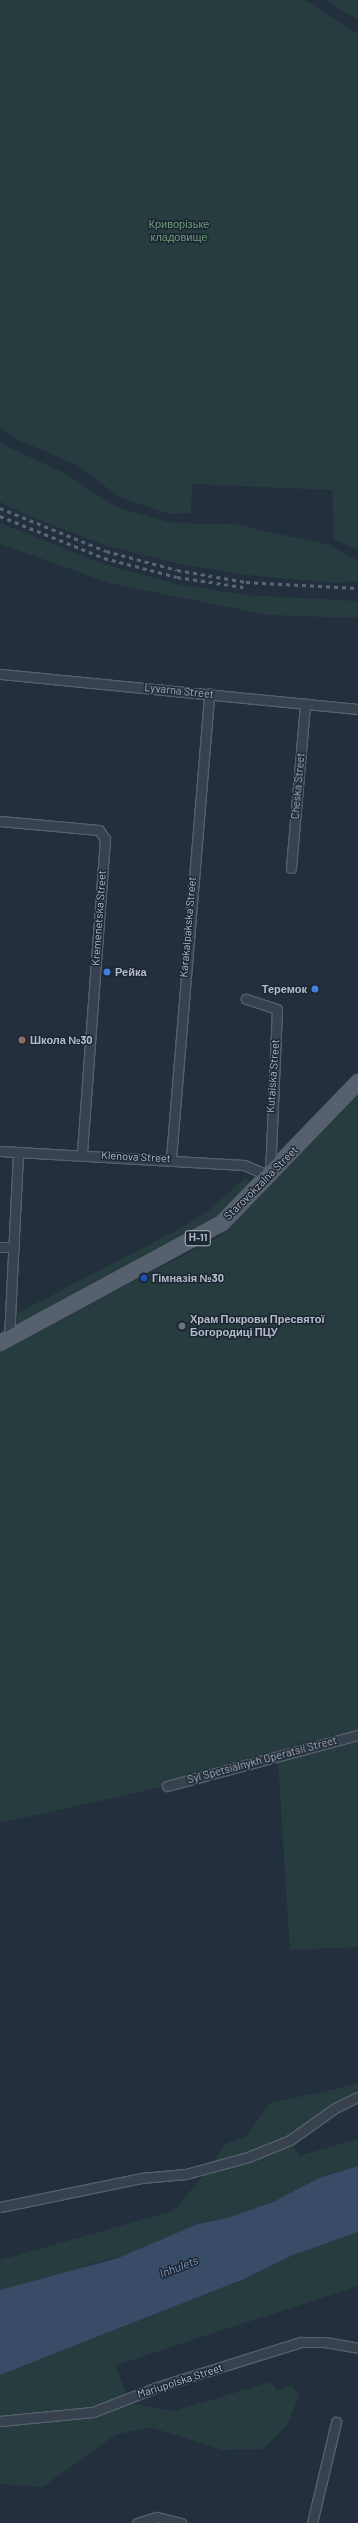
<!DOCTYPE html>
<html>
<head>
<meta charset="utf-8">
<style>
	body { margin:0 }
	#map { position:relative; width:358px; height:2523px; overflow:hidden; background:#242f3e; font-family:Barlow,sans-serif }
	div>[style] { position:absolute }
	.green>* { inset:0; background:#263c3f }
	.water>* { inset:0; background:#394c67 }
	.roads { filter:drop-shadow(1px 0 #565f6c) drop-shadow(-1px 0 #565f6c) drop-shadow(0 1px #565f6c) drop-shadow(0 -1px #565f6c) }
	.minor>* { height:9px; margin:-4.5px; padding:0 4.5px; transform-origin:4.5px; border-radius:4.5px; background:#38414e }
	.primary>* { height:14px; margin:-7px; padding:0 7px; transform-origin:7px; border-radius:7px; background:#56606e }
	.rail>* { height:2.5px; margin-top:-1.25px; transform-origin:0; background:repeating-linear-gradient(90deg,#5a6575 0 4px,transparent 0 8px) }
	.dots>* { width:11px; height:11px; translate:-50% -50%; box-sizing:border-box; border:2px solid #1d2633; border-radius:50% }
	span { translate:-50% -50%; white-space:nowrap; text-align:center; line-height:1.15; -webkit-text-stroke:3px #1d2633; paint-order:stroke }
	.shield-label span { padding:1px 3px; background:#1d2633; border:1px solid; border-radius:3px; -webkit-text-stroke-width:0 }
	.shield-label { font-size:10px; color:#b4bcc9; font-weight:700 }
	.park-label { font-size:11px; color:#6b9a76 }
	.street-label { font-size:11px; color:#b4bcc9 }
	.poi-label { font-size:11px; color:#b4bcc9; font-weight:700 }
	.left { translate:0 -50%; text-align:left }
	.right { translate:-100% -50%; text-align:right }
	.water-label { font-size:12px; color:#7c92b1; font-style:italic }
</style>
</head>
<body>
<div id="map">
	<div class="green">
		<div style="clip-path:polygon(0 0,305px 0,358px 34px,358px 550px,334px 539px,332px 490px,192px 484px,191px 513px,169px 514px,119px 497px,77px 465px,18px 440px,0 428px)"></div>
		<div style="clip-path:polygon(325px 0,358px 0,358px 20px)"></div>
		<div style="clip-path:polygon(0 443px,66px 474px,116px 507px,172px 523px,234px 524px,329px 545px,358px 561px,358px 581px,336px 583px,247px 575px,179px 564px,107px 546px,29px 516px,0 502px)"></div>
		<div style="clip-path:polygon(0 523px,103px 564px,176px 584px,245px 595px,358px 601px,358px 618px,268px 615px,109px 583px,0 544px)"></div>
		<div style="clip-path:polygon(358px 1095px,358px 1735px,167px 1786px,0 1823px,0 1350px,219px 1237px)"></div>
		<div style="clip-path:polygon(246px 1177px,251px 1185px,219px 1219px,15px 1326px,14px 1315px,181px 1228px,209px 1210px)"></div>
		<div style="clip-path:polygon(358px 1739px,358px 1947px,290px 1950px,278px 1761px)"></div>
		<div style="clip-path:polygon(358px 2084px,358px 2097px,290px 2140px,299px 2156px,358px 2139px,358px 2166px,319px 2178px,273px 2202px,227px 2218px,198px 2224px,131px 2254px,94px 2263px,0 2296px,0 2260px,173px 2211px,211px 2167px,225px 2144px,246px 2137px,270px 2103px)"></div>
		<div style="clip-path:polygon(358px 2232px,358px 2286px,116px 2365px,129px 2403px,174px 2411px,271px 2382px,277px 2391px,291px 2385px,299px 2395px,287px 2426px,263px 2449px,222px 2450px,150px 2427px,115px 2435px,43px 2487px,0 2484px,0 2375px,244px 2279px,293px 2255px)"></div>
	</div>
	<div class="water">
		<div style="clip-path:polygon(358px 2166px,358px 2232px,293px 2255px,244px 2279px,0 2375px,0 2290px,118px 2258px,198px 2224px,227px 2218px,273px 2202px,319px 2178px)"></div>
	</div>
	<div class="roads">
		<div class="minor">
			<div style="left:0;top:674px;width:360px;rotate:5.6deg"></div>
			<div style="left:0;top:821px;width:99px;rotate:5.2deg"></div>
			<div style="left:99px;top:830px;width:11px;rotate:56deg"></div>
			<div style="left:105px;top:839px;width:316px;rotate:94.2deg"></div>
			<div style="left:291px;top:868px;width:165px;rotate:-85.1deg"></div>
			<div style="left:0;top:1151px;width:244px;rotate:3.3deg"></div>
			<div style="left:244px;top:1165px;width:28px;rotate:23deg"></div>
			<div style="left:270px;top:1176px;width:167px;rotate:-87.6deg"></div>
			<div style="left:277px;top:1009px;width:33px;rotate:-162deg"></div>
			<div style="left:171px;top:1159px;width:467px;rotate:-85.3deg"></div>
			<div style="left:0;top:1247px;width:14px"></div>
			<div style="left:9px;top:1338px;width:186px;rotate:-87.2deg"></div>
			<div style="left:167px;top:1786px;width:198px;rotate:-15deg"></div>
			<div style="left:0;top:2207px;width:144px;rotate:-11.6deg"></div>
			<div style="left:141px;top:2178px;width:45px;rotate:-5.1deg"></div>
			<div style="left:186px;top:2174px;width:64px;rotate:-15.3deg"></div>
			<div style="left:248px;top:2157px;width:45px;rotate:-22deg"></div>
			<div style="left:290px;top:2140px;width:55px;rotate:-35.4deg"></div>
			<div style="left:335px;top:2108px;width:25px;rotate:-26deg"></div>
			<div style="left:0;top:2421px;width:93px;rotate:-5.5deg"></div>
			<div style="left:93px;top:2412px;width:69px;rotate:-21.3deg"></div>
			<div style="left:157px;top:2387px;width:151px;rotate:-17.4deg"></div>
			<div style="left:301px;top:2342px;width:24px"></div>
			<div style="left:325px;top:2342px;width:34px;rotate:10deg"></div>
			<div style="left:137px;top:2523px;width:21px;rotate:-17deg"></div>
			<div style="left:157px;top:2517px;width:25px;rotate:14deg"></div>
			<div style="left:312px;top:2523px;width:104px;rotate:-76.6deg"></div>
		</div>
		<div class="primary">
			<div style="left:0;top:1343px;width:252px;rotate:-28.4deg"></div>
			<div style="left:222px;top:1223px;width:196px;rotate:-46deg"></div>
		</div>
	</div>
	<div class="rail">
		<div style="left:0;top:508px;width:114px;rotate:22.1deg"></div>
		<div style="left:106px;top:551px;width:73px;rotate:15deg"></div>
		<div style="left:177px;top:570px;width:70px;rotate:9.9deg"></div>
		<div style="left:246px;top:582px;width:112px;rotate:3.1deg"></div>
		<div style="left:0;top:516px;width:112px;rotate:22deg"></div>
		<div style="left:104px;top:558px;width:75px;rotate:14.6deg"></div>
		<div style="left:177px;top:577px;width:67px;rotate:8.6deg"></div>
	</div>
	<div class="dots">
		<div style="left:107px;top:972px;background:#3f7fe0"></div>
		<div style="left:315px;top:989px;background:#3f7fe0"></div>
		<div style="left:22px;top:1040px;background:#8d6e63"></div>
		<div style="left:144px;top:1278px;background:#1a4fb4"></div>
		<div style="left:182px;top:1326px;background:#6b7280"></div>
	</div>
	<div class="shield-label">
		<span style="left:198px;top:1238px">Н-11</span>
	</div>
	<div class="park-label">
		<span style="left:179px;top:231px">Криворізьке<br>кладовище</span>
	</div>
	<div class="street-label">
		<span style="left:179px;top:691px;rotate:6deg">Lyvarna Street</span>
		<span style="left:298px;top:786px;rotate:-85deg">Cheska Street</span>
		<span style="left:99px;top:918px;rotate:-86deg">Kremenetska Street</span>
		<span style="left:188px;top:927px;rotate:-85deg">Karakalpakska Street</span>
		<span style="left:273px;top:1076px;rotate:-86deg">Kutaiska Street</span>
		<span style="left:136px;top:1157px;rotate:3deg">Klenova Street</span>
		<span style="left:261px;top:1183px;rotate:-45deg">Starovokzalna Street</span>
		<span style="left:262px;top:1760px;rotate:-15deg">Syl Spetsialnykh Operatsii Street</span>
		<span style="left:180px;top:2381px;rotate:-18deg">Mariupolska Street</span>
	</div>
	<div class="poi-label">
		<span class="left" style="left:115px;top:972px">Рейка</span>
		<span class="right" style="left:307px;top:989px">Теремок</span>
		<span class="left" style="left:30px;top:1040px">Школа №30</span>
		<span class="left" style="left:152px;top:1278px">Гімназія №30</span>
		<span class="left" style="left:190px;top:1326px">Храм Покрови Пресвятої<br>Богородиці ПЦУ</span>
	</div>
	<div class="water-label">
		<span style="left:179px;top:2267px;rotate:-21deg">Inhulets</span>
	</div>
</div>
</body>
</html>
